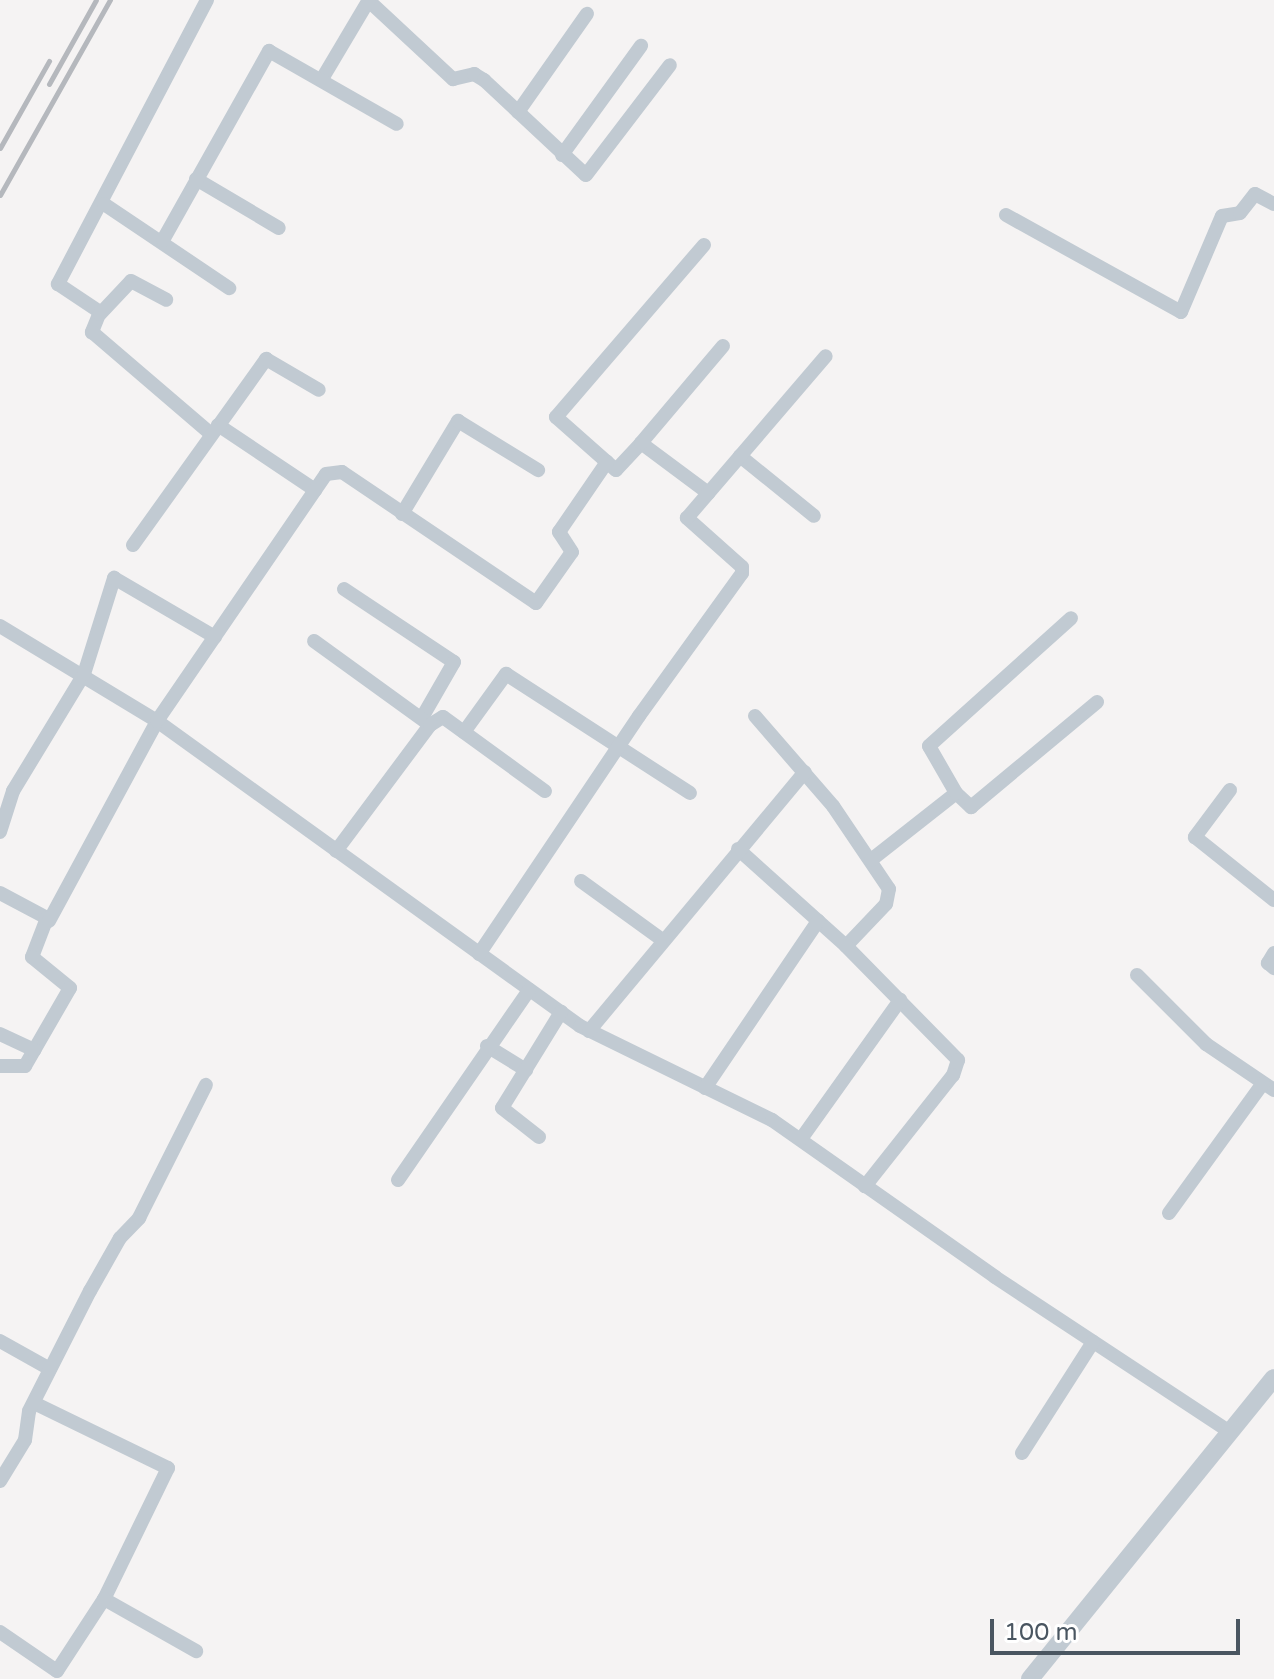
<!DOCTYPE html>
<html>
<head>
<meta charset="utf-8">
<style>
	body { margin:0 }
	#map { position:relative; width:1274px; height:1679px; overflow:hidden; background:#f5f3f3; font-family:"Varela Round",sans-serif }
	div>[style] { position:absolute }
	.minor>* { height:14px; margin:-7px; padding:0 7px; transform-origin:7px; border-radius:7px; background:#c1cad2 }
	.tertiary>* { height:18px; margin:-9px; padding:0 9px; transform-origin:9px; border-radius:9px; background:#c1cad2 }
	.rail>* { height:5px; margin:-2.5px; padding:0 2.5px; transform-origin:2.5px; border-radius:2.5px; background:#b5b8bd }
	span { translate:-50% -50%; white-space:nowrap; text-align:center; line-height:1.15; -webkit-text-stroke:6px #fff; paint-order:stroke }
	.scale { position:absolute; left:990px; top:1619px; width:250px; height:36px; box-sizing:border-box; border:4px solid #4a5661; border-top:0; padding-left:10px; font-size:24px; line-height:28px; white-space:nowrap; color:#4a5661; -webkit-text-stroke:6px #fff; paint-order:stroke }
</style>
</head>
<body>
<div id="map">
	<div class="minor">
		<div style="left:207px;top:0;width:321px;rotate:117.7deg"></div>
		<div style="left:58px;top:284px;width:50px;rotate:33.7deg"></div>
		<div style="left:100px;top:312px;width:22px;rotate:112deg"></div>
		<div style="left:92px;top:332px;width:157px;rotate:40.6deg"></div>
		<div style="left:369px;top:1px;width:115px;rotate:42.9deg"></div>
		<div style="left:453px;top:79px;width:22px;rotate:-13deg"></div>
		<div style="left:474px;top:74px;width:12px;rotate:31deg"></div>
		<div style="left:484px;top:80px;width:139px;rotate:43deg"></div>
		<div style="left:586px;top:175px;width:138px;rotate:-52.6deg"></div>
		<div style="left:322px;top:79px;width:92px;rotate:-59.3deg"></div>
		<div style="left:518px;top:112px;width:120px;rotate:-54.9deg"></div>
		<div style="left:562px;top:155px;width:135px;rotate:-54.1deg"></div>
		<div style="left:196px;top:179px;width:96px;rotate:30.6deg"></div>
		<div style="left:104px;top:204px;width:151px;rotate:33.9deg"></div>
		<div style="left:1006px;top:215px;width:200px;rotate:29deg"></div>
		<div style="left:1181px;top:312px;width:104px;rotate:-66.9deg"></div>
		<div style="left:1222px;top:216px;width:18px;rotate:-9deg"></div>
		<div style="left:1240px;top:213px;width:24px;rotate:-52deg"></div>
		<div style="left:1255px;top:194px;width:21px;rotate:28deg"></div>
		<div style="left:163px;top:240px;width:217px;rotate:-60.7deg"></div>
		<div style="left:269px;top:51px;width:147px;rotate:29.7deg"></div>
		<div style="left:704px;top:245px;width:227px;rotate:130.7deg"></div>
		<div style="left:556px;top:417px;width:80px;rotate:41.5deg"></div>
		<div style="left:616px;top:470px;width:37px;rotate:-47deg"></div>
		<div style="left:641px;top:443px;width:84px;rotate:36.7deg"></div>
		<div style="left:100px;top:314px;width:45px;rotate:-46.8deg"></div>
		<div style="left:131px;top:281px;width:40px;rotate:28deg"></div>
		<div style="left:218px;top:425px;width:117px;rotate:33.8deg"></div>
		<div style="left:641px;top:443px;width:127px;rotate:-49.8deg"></div>
		<div style="left:740px;top:456px;width:95px;rotate:39deg"></div>
		<div style="left:402px;top:514px;width:109px;rotate:-58.9deg"></div>
		<div style="left:458px;top:421px;width:94px;rotate:31.5deg"></div>
		<div style="left:133px;top:545px;width:229px;rotate:-54.4deg"></div>
		<div style="left:266px;top:359px;width:61px;rotate:30.3deg"></div>
		<div style="left:344px;top:589px;width:132px;rotate:33.6deg"></div>
		<div style="left:454px;top:662px;width:62px;rotate:119.9deg"></div>
		<div style="left:0;top:626px;width:184px;rotate:31.2deg"></div>
		<div style="left:157px;top:721px;width:521px;rotate:35.79deg"></div>
		<div style="left:580px;top:1026px;width:214px;rotate:26.1deg"></div>
		<div style="left:772px;top:1120px;width:273px;rotate:35.1deg"></div>
		<div style="left:995px;top:1277px;width:282px;rotate:33.4deg"></div>
		<div style="left:314px;top:641px;width:143px;rotate:35.9deg"></div>
		<div style="left:430px;top:725px;width:157px;rotate:126.7deg"></div>
		<div style="left:755px;top:716px;width:119px;rotate:49.1deg"></div>
		<div style="left:833px;top:806px;width:100px;rotate:56deg"></div>
		<div style="left:889px;top:889px;width:15px;rotate:101deg"></div>
		<div style="left:886px;top:904px;width:58px;rotate:133.6deg"></div>
		<div style="left:430px;top:725px;width:15px;rotate:-32deg"></div>
		<div style="left:443px;top:717px;width:126px;rotate:36deg"></div>
		<div style="left:464px;top:732px;width:72px;rotate:-54.1deg"></div>
		<div style="left:506px;top:674px;width:219px;rotate:32.9deg"></div>
		<div style="left:1230px;top:790px;width:59px;rotate:126.7deg"></div>
		<div style="left:1195px;top:837px;width:101px;rotate:38.6deg"></div>
		<div style="left:956px;top:793px;width:21px;rotate:43deg"></div>
		<div style="left:971px;top:807px;width:164px;rotate:-39.8deg"></div>
		<div style="left:0;top:832px;width:43px;rotate:-72.4deg"></div>
		<div style="left:13px;top:791px;width:137px;rotate:-58.7deg"></div>
		<div style="left:84px;top:674px;width:101px;rotate:-72.6deg"></div>
		<div style="left:114px;top:578px;width:117px;rotate:30.3deg"></div>
		<div style="left:738px;top:849px;width:145px;rotate:41.9deg"></div>
		<div style="left:846px;top:946px;width:160px;rotate:45.5deg"></div>
		<div style="left:958px;top:1060px;width:16px;rotate:108deg"></div>
		<div style="left:953px;top:1075px;width:142px;rotate:128.4deg"></div>
		<div style="left:871px;top:860px;width:108px;rotate:-38.2deg"></div>
		<div style="left:956px;top:793px;width:54px;rotate:-119.9deg"></div>
		<div style="left:929px;top:746px;width:191px;rotate:-42deg"></div>
		<div style="left:581px;top:881px;width:99px;rotate:35.9deg"></div>
		<div style="left:0;top:893px;width:53px;rotate:28deg"></div>
		<div style="left:47px;top:918px;width:42px;rotate:111deg"></div>
		<div style="left:32px;top:957px;width:49px;rotate:39.2deg"></div>
		<div style="left:70px;top:988px;width:90px;rotate:120deg"></div>
		<div style="left:25px;top:1066px;width:25px;rotate:180deg"></div>
		<div style="left:49px;top:921px;width:227px;rotate:-61.6deg"></div>
		<div style="left:157px;top:721px;width:299px;rotate:-55.6deg"></div>
		<div style="left:326px;top:474px;width:16px;rotate:-7deg"></div>
		<div style="left:342px;top:472px;width:234px;rotate:34deg"></div>
		<div style="left:536px;top:603px;width:62px;rotate:-54.8deg"></div>
		<div style="left:572px;top:552px;width:24px;rotate:-123deg"></div>
		<div style="left:559px;top:532px;width:85px;rotate:-55.6deg"></div>
		<div style="left:1274px;top:953px;width:12px;rotate:121deg"></div>
		<div style="left:1268px;top:963px;width:8px;rotate:40deg"></div>
		<div style="left:479px;top:954px;width:287px;rotate:-56.1deg"></div>
		<div style="left:639px;top:716px;width:176px;rotate:-54.2deg"></div>
		<div style="left:742px;top:573px;width:6px;rotate:-90deg"></div>
		<div style="left:742px;top:567px;width:74px;rotate:-138.3deg"></div>
		<div style="left:687px;top:518px;width:213px;rotate:-49.4deg"></div>
		<div style="left:1137px;top:975px;width:98px;rotate:45deg"></div>
		<div style="left:1206px;top:1044px;width:82px;rotate:34.1deg"></div>
		<div style="left:589px;top:1031px;width:337px;rotate:-50.2deg"></div>
		<div style="left:0;top:1034px;width:38px;rotate:25deg"></div>
		<div style="left:487px;top:1046px;width:46px;rotate:31.6deg"></div>
		<div style="left:705px;top:1088px;width:202px;rotate:-55.9deg"></div>
		<div style="left:539px;top:1137px;width:47px;rotate:-141.9deg"></div>
		<div style="left:502px;top:1108px;width:113px;rotate:-58.4deg"></div>
		<div style="left:801px;top:1139px;width:171px;rotate:-54.5deg"></div>
		<div style="left:398px;top:1180px;width:231px;rotate:-55.4deg"></div>
		<div style="left:1169px;top:1213px;width:160px;rotate:-54.1deg"></div>
		<div style="left:0;top:1341px;width:57px;rotate:29.2deg"></div>
		<div style="left:34px;top:1403px;width:149px;rotate:25.9deg"></div>
		<div style="left:168px;top:1468px;width:146px;rotate:116deg"></div>
		<div style="left:104px;top:1599px;width:106px;rotate:29.5deg"></div>
		<div style="left:1022px;top:1453px;width:132px;rotate:-57.4deg"></div>
		<div style="left:0;top:1481px;width:48px;rotate:-58.6deg"></div>
		<div style="left:25px;top:1440px;width:29px;rotate:-82deg"></div>
		<div style="left:29px;top:1411px;width:135px;rotate:-63.1deg"></div>
		<div style="left:90px;top:1291px;width:61px;rotate:-60.5deg"></div>
		<div style="left:120px;top:1238px;width:28px;rotate:-46deg"></div>
		<div style="left:139px;top:1218px;width:149px;rotate:-63.3deg"></div>
		<div style="left:0;top:1632px;width:69px;rotate:34.4deg"></div>
		<div style="left:57px;top:1671px;width:86px;rotate:-56.9deg"></div>
	</div>
	<div class="tertiary">
		<div style="left:1030px;top:1679px;width:387px;rotate:-51deg"></div>
	</div>
	<div class="rail">
		<div style="left:49px;top:84px;width:96px;rotate:-60.8deg"></div>
		<div style="left:0;top:148px;width:100px;rotate:-60.6deg"></div>
		<div style="left:0;top:195px;width:224px;rotate:-60.6deg"></div>
	</div>
	<div class="scale">100 m</div>
</div>
</body>
</html>
